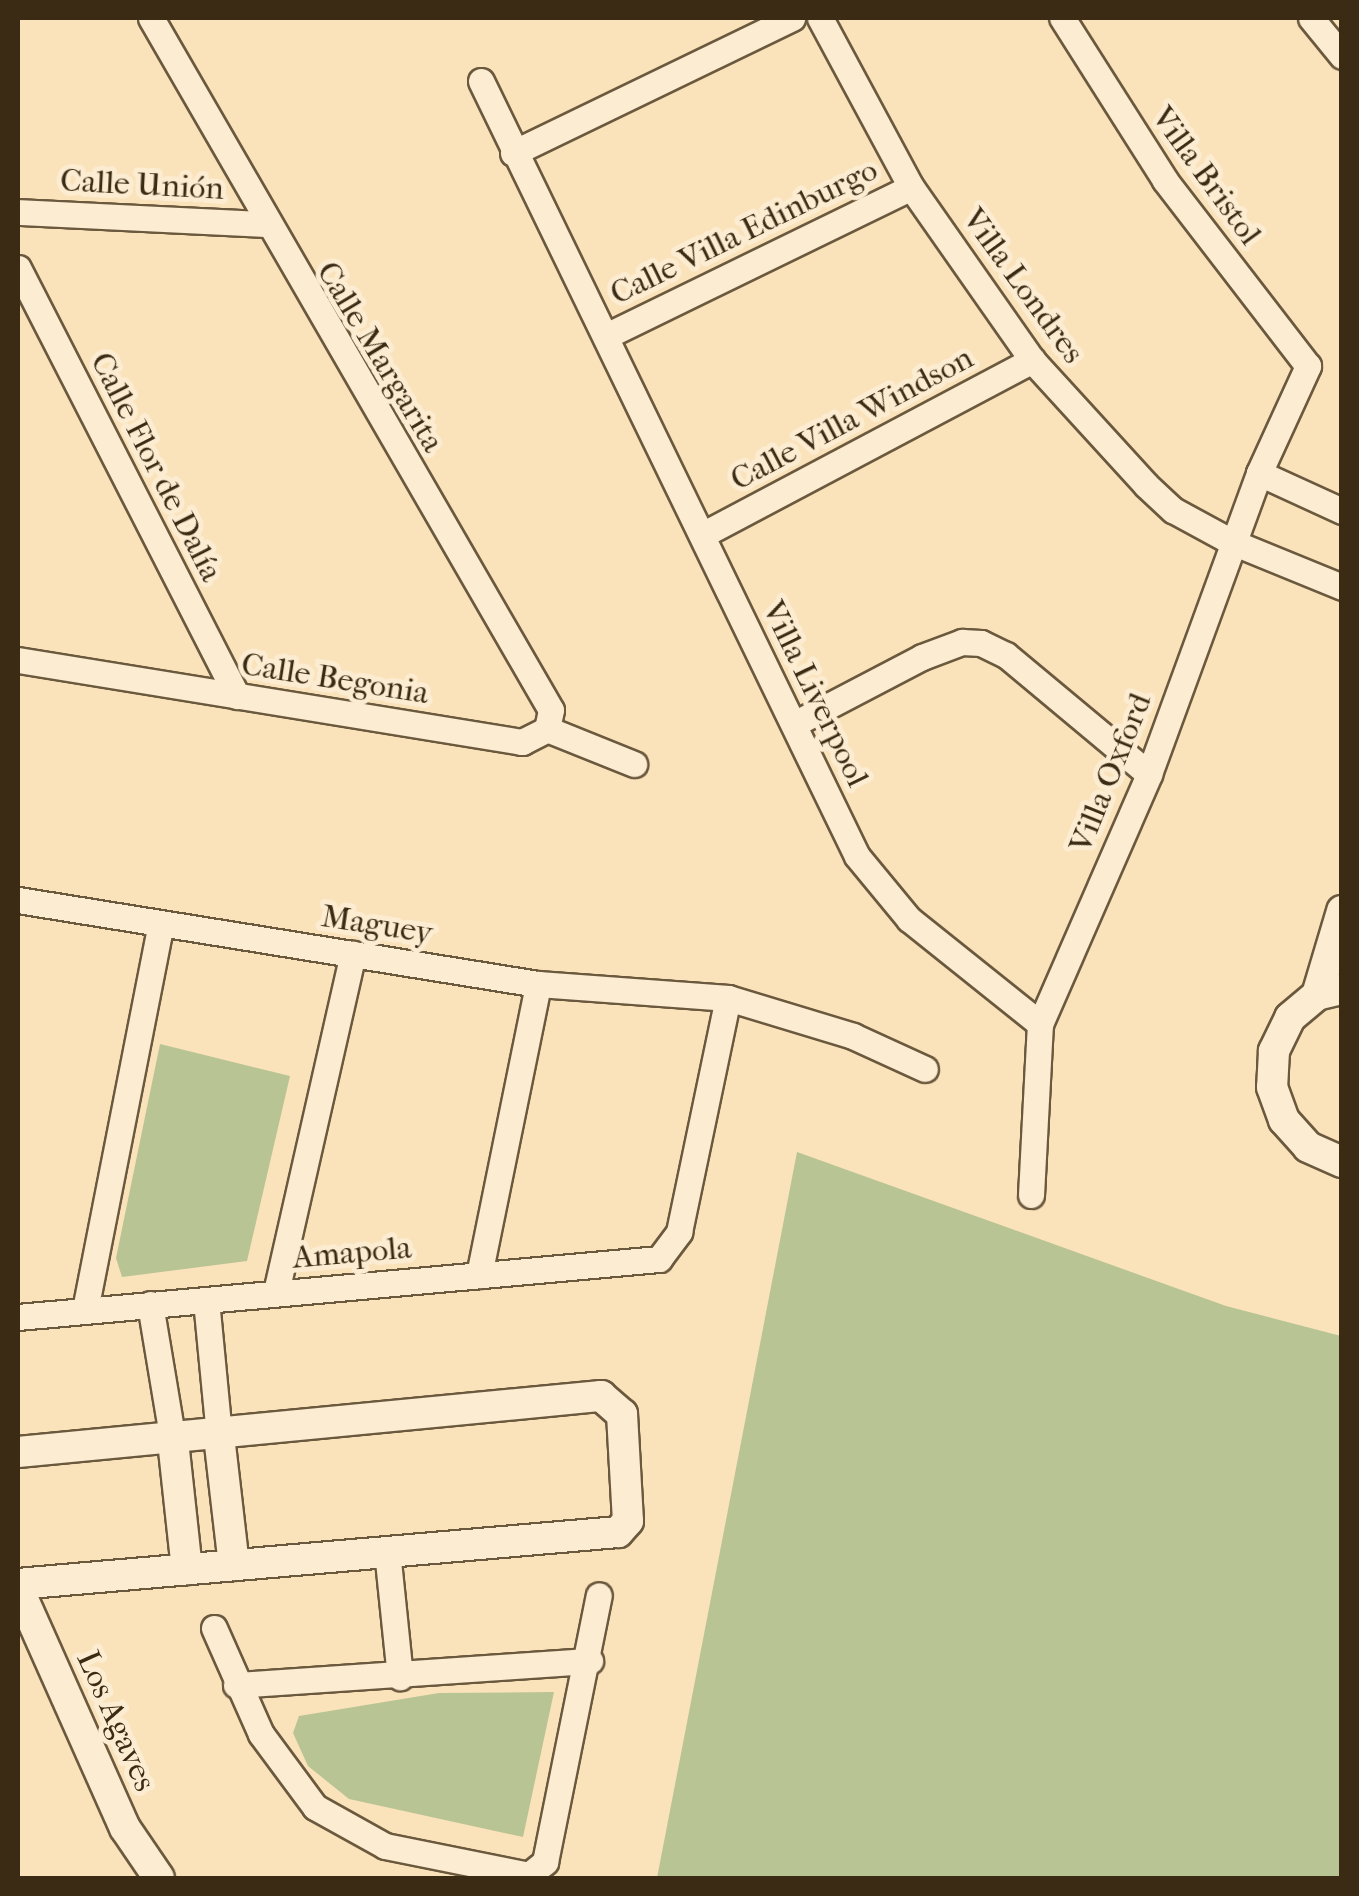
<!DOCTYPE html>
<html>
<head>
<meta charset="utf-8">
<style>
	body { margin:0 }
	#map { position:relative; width:1359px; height:1896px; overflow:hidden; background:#fae2ba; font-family:"IM FELL French Canon",serif }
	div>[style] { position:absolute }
	.green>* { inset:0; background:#b9c494 }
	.roads { filter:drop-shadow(2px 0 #6b593e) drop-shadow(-2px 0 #6b593e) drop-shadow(0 2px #6b593e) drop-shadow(0 -2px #6b593e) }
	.minor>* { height:25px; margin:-12.5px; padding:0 12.5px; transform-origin:12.5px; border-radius:12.5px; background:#fcecd2 }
	.tertiary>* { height:30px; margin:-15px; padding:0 15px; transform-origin:15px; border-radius:15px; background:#fcecd2 }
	span { translate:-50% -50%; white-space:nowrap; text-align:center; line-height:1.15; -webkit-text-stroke:10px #fcecd2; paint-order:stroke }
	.street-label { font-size:32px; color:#3b2b14 }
	.frame { position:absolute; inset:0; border:20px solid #3b2b14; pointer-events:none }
</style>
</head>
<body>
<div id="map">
	<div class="green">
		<div style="clip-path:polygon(160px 1044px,290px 1076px,247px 1261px,122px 1277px,116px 1258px)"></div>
		<div style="clip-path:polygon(797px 1152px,1226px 1306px,1341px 1336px,1341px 1878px,657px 1878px)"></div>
		<div style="clip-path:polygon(554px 1692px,523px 1837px,349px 1799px,308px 1766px,293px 1733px,299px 1716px,439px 1693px)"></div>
	</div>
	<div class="roads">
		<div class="minor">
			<div style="left:151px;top:18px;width:799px;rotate:59.97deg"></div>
			<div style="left:551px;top:710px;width:19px;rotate:102deg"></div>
			<div style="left:820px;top:18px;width:192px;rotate:61.7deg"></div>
			<div style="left:911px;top:187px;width:211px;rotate:55deg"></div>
			<div style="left:1032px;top:360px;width:169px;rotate:47.6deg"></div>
			<div style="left:1146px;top:485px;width:37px;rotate:43deg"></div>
			<div style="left:1173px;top:510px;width:67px;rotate:28.5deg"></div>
			<div style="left:1232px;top:542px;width:119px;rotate:22.2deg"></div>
			<div style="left:1311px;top:18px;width:49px;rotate:50.8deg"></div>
			<div style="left:481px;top:81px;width:861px;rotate:64.12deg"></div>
			<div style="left:857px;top:856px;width:82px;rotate:50.5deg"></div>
			<div style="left:909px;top:919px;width:168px;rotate:38.7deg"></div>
			<div style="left:513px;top:153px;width:310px;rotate:-25.8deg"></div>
			<div style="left:18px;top:212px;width:246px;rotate:2.8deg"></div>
			<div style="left:18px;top:268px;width:481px;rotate:62.9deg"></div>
			<div style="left:606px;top:336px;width:339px;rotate:-26deg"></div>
			<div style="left:1259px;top:473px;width:91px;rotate:24.6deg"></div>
			<div style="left:702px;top:535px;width:374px;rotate:-27.9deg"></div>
			<div style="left:18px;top:660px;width:511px;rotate:9.24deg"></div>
			<div style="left:522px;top:742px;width:28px;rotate:-27deg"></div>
			<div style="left:547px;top:729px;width:94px;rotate:21.9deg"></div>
			<div style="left:794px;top:724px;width:144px;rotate:-27.6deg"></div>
			<div style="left:922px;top:657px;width:43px;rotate:-20.6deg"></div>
			<div style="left:962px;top:642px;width:19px;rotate:3deg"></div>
			<div style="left:981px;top:643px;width:28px;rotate:26deg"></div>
			<div style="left:1006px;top:655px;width:186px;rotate:39.8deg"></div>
			<div style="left:18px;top:900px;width:527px;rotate:9.18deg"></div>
			<div style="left:538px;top:984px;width:191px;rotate:4.2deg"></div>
			<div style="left:728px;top:998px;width:131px;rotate:16.9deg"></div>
			<div style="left:853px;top:1036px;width:79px;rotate:24.6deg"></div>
			<div style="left:1031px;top:1195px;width:171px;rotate:-87deg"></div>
			<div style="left:1040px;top:1024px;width:273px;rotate:-66.4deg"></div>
			<div style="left:1149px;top:774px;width:320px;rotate:-69.9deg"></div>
			<div style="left:1259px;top:473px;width:118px;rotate:-65.4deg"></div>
			<div style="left:1308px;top:366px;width:235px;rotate:-127.6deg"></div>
			<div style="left:1165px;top:180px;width:192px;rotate:-122.4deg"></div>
			<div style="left:479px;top:1275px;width:297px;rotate:-78.5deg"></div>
			<div style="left:276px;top:1292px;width:347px;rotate:-77.2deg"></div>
			<div style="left:206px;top:1300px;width:137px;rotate:84.5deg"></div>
			<div style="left:150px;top:1304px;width:139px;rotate:80.5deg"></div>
			<div style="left:85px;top:1310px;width:393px;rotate:-78.9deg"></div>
			<div style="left:18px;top:1317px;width:644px;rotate:-5.17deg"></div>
			<div style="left:659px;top:1259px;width:34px;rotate:-53deg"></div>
			<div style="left:679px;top:1232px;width:239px;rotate:-78.2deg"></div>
			<div style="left:387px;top:1551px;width:127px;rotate:84.1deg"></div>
			<div style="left:214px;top:1628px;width:116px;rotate:66.1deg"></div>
			<div style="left:261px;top:1734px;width:91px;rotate:53.5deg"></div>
			<div style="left:315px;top:1807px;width:80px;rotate:29.1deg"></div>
			<div style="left:385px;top:1846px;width:147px;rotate:11.4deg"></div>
			<div style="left:529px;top:1875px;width:21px;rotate:-39deg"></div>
			<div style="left:545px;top:1862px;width:272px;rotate:-78.6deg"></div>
			<div style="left:236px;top:1685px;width:355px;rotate:-3.9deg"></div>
		</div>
		<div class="tertiary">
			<div style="left:1342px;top:989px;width:26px;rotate:167deg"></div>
			<div style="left:1317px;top:995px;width:35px;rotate:140deg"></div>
			<div style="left:1290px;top:1018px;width:37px;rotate:116deg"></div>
			<div style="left:1274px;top:1051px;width:36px;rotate:93deg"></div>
			<div style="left:1272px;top:1087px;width:35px;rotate:70deg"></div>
			<div style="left:1284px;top:1120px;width:36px;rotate:48deg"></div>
			<div style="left:1308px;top:1147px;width:37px;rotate:24deg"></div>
			<div style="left:1317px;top:995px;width:88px;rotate:-73.4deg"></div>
			<div style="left:219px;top:1436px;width:130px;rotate:83.4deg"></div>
			<div style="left:173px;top:1441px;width:129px;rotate:83.8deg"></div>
			<div style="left:18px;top:1452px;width:586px;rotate:-5.49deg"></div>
			<div style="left:601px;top:1396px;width:28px;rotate:41deg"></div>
			<div style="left:622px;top:1414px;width:107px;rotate:86.8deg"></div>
			<div style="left:628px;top:1521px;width:15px;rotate:132deg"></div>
			<div style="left:618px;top:1532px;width:602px;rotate:175.05deg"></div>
			<div style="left:18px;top:1588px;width:263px;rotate:66deg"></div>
			<div style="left:125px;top:1828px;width:60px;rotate:55.8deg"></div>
		</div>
	</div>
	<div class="street-label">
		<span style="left:1206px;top:176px;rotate:54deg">Villa Bristol</span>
		<span style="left:142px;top:185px;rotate:3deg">Calle Unión</span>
		<span style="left:744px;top:232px;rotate:-26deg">Calle Villa Edinburgo</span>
		<span style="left:1023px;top:286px;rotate:54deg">Villa Londres</span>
		<span style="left:380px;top:357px;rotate:59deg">Calle Margarita</span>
		<span style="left:852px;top:419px;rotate:-28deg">Calle Villa Windson</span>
		<span style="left:156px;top:467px;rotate:63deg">Calle Flor de Dalía</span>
		<span style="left:335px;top:679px;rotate:9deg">Calle Begonia</span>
		<span style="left:815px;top:694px;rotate:64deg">Villa Liverpool</span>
		<span style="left:1111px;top:773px;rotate:-68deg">Villa Oxford</span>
		<span style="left:377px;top:925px;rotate:9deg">Maguey</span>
		<span style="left:352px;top:1253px;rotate:-5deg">Amapola</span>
		<span style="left:116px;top:1721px;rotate:66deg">Los Agaves</span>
	</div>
	<div class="frame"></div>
</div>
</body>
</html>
